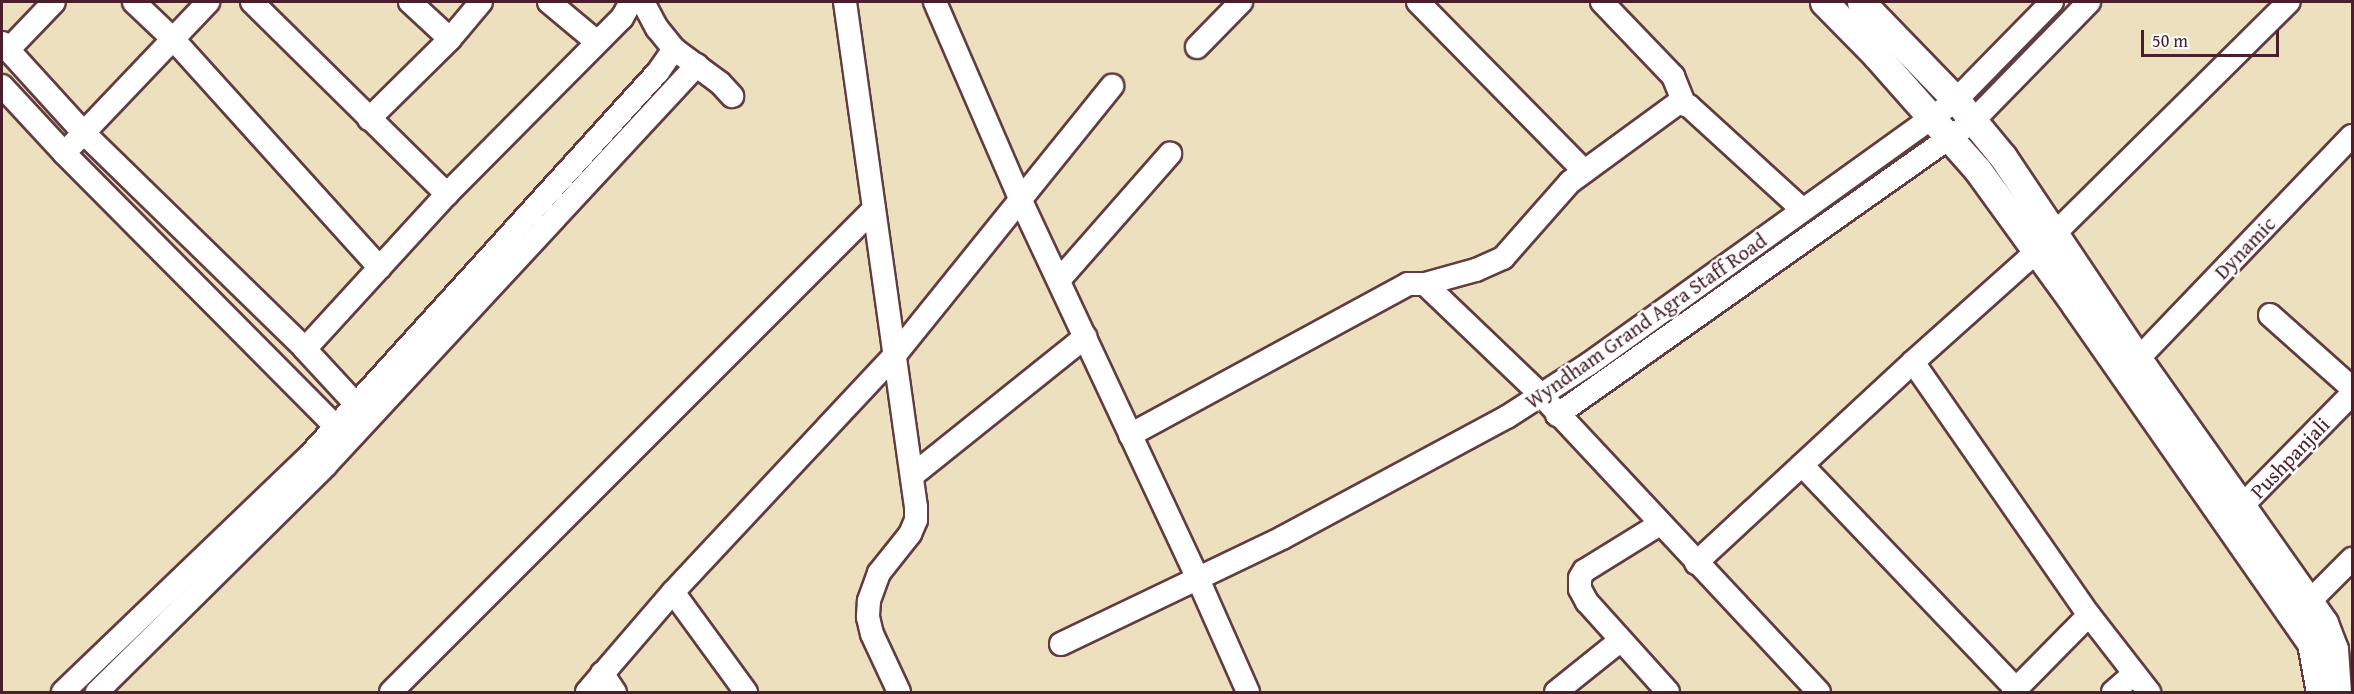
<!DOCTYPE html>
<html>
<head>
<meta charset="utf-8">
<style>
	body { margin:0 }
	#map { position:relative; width:2354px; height:694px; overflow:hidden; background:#ece0bf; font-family:"Gentium Book Plus",serif }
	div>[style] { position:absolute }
	.roads { filter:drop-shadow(2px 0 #623c41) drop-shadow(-2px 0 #623c41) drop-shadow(0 2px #623c41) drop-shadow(0 -2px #623c41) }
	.minor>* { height:22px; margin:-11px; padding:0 11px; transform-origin:11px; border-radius:11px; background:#fff }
	.tertiary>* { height:27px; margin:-13.5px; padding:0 13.5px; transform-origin:13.5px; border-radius:13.5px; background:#fff }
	span { translate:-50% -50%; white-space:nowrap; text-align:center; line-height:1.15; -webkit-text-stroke:5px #fff; paint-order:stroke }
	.street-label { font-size:21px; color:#4a1f2b }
	.frame { position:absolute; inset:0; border:3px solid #4a1f2b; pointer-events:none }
	.scale { position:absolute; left:2141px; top:30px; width:138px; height:27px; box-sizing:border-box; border:3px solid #4a1f2b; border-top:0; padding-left:8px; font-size:18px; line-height:21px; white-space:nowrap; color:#4a1f2b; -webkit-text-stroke:4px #fff; paint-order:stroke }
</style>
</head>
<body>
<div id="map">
	<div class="roads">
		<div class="minor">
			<div style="left:134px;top:2px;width:55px;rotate:43.5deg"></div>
			<div style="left:174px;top:40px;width:307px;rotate:47.9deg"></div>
			<div style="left:252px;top:2px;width:274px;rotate:44.6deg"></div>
			<div style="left:410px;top:2px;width:54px;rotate:42.8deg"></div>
			<div style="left:549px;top:2px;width:62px;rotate:39.8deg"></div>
			<div style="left:643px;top:2px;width:30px;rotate:62deg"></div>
			<div style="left:657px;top:28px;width:27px;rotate:51deg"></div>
			<div style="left:674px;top:49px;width:57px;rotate:36.5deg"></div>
			<div style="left:720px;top:83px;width:18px;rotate:47deg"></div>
			<div style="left:845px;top:2px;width:510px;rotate:82deg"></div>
			<div style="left:916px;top:507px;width:13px;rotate:90deg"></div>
			<div style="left:916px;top:520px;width:15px;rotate:113deg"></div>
			<div style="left:910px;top:534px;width:50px;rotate:128.5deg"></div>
			<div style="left:879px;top:573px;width:30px;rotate:110deg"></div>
			<div style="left:869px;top:601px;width:16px;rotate:94deg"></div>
			<div style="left:868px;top:617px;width:17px;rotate:77deg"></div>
			<div style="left:872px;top:634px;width:64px;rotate:65deg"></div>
			<div style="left:935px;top:2px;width:217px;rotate:66.6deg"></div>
			<div style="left:1021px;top:201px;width:417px;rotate:64.9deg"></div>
			<div style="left:1198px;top:579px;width:124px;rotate:66.1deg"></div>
			<div style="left:1418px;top:2px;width:237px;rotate:45.5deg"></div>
			<div style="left:1602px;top:2px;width:103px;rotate:46.2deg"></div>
			<div style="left:1673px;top:76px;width:29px;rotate:68deg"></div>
			<div style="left:2px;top:43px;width:122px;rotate:47.7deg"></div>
			<div style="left:84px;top:133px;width:309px;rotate:44.3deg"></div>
			<div style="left:305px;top:349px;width:90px;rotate:47.3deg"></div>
			<div style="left:1197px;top:47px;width:63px;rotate:-45.6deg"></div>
			<div style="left:8px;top:50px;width:66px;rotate:-46.2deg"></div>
			<div style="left:2px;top:86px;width:91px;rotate:47.2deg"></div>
			<div style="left:64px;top:153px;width:400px;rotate:45.2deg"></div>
			<div style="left:369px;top:119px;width:114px;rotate:-44.6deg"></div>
			<div style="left:450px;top:39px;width:48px;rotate:-50deg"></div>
			<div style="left:73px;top:144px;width:196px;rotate:-46.4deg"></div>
			<div style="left:1060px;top:279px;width:167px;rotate:-48.7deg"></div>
			<div style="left:1425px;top:284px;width:53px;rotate:-15.4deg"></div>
			<div style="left:1476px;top:270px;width:30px;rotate:-24deg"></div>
			<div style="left:1503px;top:258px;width:101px;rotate:-48.6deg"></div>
			<div style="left:1570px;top:182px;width:134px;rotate:-36.2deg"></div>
			<div style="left:1678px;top:103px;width:11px;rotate:15deg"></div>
			<div style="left:1689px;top:106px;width:154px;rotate:42.4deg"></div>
			<div style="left:2270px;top:315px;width:110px;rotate:41.7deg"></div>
			<div style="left:305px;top:349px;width:210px;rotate:-47.5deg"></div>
			<div style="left:447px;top:194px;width:248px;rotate:-45.2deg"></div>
			<div style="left:622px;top:18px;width:18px;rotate:-61deg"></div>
			<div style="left:2138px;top:359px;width:309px;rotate:-46.2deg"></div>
			<div style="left:1913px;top:362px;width:308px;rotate:55.2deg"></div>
			<div style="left:2089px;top:615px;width:98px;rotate:52.1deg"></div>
			<div style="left:1557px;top:415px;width:509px;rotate:-35.25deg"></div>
			<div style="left:1973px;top:121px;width:166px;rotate:-45.7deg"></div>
			<div style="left:1130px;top:435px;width:316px;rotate:-28.5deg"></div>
			<div style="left:1408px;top:284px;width:17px"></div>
			<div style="left:1425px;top:284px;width:161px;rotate:43.7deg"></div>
			<div style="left:1541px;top:395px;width:407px;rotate:46.9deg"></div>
			<div style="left:1802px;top:465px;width:310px;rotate:46.3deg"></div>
			<div style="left:913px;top:475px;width:221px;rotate:-38.7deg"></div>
			<div style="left:2229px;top:519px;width:175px;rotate:-45.5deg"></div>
			<div style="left:1660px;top:524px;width:89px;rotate:148.3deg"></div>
			<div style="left:1584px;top:571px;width:8px;rotate:120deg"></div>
			<div style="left:1580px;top:578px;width:11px;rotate:90deg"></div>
			<div style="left:1580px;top:589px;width:15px;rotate:62deg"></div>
			<div style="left:1587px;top:602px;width:121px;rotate:48deg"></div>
			<div style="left:1696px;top:563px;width:296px;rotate:-42.8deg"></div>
			<div style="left:1913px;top:362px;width:166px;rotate:-41.8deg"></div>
			<div style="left:2037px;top:251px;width:354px;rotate:-44.7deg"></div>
			<div style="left:673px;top:592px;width:124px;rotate:53.9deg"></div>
			<div style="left:2309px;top:602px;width:61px;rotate:-45deg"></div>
			<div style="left:1061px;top:644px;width:245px;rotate:-25.6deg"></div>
			<div style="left:1282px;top:538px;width:255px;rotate:-28.3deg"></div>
			<div style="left:1507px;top:417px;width:98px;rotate:-32.9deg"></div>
			<div style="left:1589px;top:364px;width:452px;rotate:-35.7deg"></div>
			<div style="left:1956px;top:100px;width:137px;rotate:-45.6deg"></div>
			<div style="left:602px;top:673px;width:23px;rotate:56deg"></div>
			<div style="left:63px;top:692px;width:344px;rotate:-43.8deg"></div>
			<div style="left:311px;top:454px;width:516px;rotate:-47.75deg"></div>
			<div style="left:658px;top:72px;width:28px;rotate:-55deg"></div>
			<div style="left:97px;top:692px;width:321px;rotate:-44.7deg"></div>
			<div style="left:325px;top:466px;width:547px;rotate:-47.15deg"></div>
			<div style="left:391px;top:692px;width:683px;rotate:-45deg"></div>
			<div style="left:587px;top:692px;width:132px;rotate:-49.3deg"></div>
			<div style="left:673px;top:592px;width:325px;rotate:-46.9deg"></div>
			<div style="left:895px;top:355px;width:346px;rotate:-51.1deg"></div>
			<div style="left:1556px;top:692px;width:83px;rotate:-38.7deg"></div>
			<div style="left:2013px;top:692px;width:108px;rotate:-45.4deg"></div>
			<div style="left:2113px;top:692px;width:28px;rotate:-41deg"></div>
		</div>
		<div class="tertiary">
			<div style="left:1824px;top:2px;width:74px;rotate:45.5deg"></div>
			<div style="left:1876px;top:55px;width:152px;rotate:48.5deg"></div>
			<div style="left:1977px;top:169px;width:169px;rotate:54.1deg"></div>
			<div style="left:2076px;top:306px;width:411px;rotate:55.1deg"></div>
			<div style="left:2311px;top:643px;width:50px;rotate:79.6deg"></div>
			<div style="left:1861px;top:2px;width:136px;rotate:45.9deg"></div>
			<div style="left:1956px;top:100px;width:74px;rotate:50.5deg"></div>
			<div style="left:2003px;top:157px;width:243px;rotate:56.2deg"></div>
			<div style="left:2138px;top:359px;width:323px;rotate:54.8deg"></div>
			<div style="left:2324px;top:623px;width:28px;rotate:69deg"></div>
			<div style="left:2334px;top:649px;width:43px;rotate:86deg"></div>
		</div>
	</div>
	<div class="street-label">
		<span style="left:2245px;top:248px;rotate:-46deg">Dynamic</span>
		<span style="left:1646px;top:321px;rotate:-35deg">Wyndham Grand Agra Staff Road</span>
		<span style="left:2290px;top:458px;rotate:-46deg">Pushpanjali</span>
	</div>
	<div class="frame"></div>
	<div class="scale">50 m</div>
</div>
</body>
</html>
